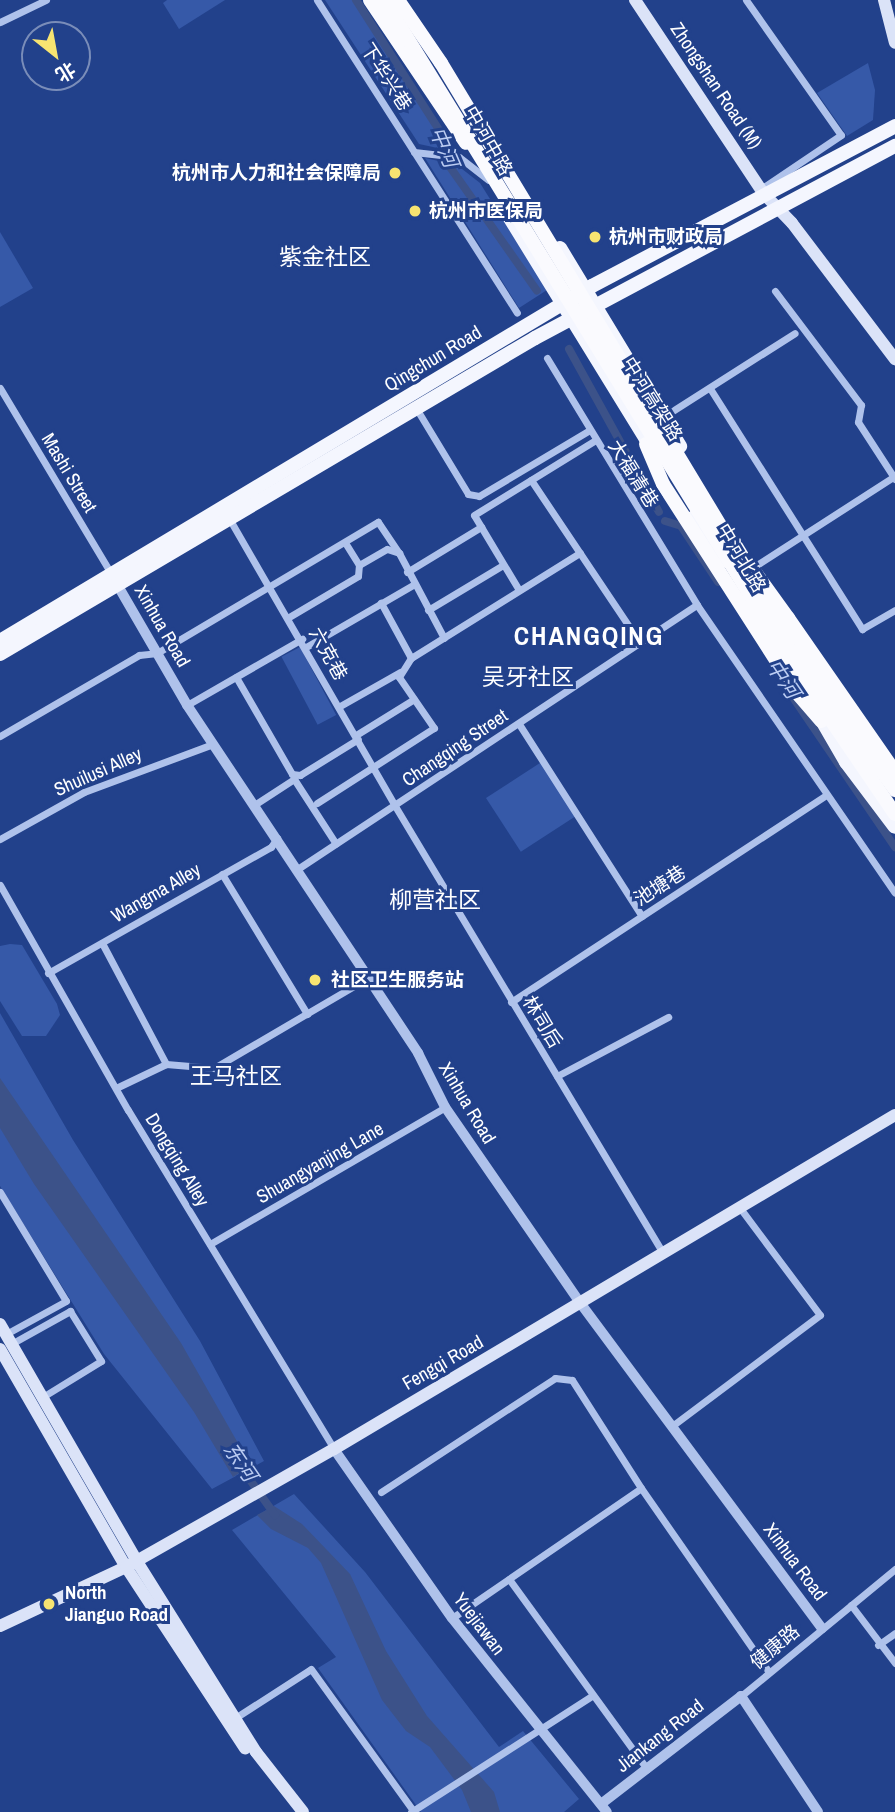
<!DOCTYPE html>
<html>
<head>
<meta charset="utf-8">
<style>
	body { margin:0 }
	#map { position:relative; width:895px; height:1812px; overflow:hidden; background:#22418b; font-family:"Archivo Narrow","Noto Sans SC",sans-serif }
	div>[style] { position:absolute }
	.green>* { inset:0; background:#3659a8; transform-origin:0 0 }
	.water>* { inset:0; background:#3c5289 }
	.canal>* { height:8px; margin:-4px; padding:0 4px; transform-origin:4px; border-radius:4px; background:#3c5289 }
	.minor>* { height:7px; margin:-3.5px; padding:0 3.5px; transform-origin:3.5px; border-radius:3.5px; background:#afc2eb }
	.tertiary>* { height:10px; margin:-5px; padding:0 5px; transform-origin:5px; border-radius:5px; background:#afc2eb }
	.secondary>* { height:12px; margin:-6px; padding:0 6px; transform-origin:6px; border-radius:6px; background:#dbe3f8 }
	.primary>* { height:14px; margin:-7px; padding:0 7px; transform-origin:7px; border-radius:7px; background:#f4f6fe }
	.trunk>* { height:14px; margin:-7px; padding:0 7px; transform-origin:7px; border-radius:7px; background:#fafafe }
	.trunk-bridge>* { height:14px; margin:-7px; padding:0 7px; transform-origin:7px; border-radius:7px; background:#fafafe }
	.dots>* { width:19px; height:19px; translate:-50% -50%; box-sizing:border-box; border:4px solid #22418b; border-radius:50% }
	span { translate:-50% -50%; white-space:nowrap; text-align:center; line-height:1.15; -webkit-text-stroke:6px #22418b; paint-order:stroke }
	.street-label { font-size:19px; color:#fff }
	.poi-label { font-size:19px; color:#fff; font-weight:700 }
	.right { translate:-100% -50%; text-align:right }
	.left { translate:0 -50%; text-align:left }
	.water-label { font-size:21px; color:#bbccf2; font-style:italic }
	.quarter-label { font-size:23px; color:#fff }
	.district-label { font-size:26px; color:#fff; font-weight:700; letter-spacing:2px }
	.north { position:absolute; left:21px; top:21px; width:70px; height:70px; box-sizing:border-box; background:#22418b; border:2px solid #7a8db9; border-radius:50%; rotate:149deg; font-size:19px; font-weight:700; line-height:28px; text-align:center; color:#fff }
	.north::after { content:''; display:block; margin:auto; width:24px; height:32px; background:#f7e471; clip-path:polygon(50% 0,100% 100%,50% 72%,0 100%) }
</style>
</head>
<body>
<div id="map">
	<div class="green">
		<div style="clip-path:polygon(167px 0,225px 0,179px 29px,163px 3px)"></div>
		<div style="clip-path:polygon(325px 0,357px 0,456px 152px,419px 144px)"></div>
		<div style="clip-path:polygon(868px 63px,875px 90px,873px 120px,847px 136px,817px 93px)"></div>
		<div style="clip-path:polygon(425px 158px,457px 165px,480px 183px,547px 290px,519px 308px)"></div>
		<div style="clip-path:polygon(0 232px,33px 288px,0 307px)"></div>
		<div style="left:300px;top:647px;width:77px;height:21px;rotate:62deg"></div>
		<div style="left:543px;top:761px;width:64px;height:68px;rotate:57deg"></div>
		<div style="clip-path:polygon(10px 944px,22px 945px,57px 1004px,60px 1015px,46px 1036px,22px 1036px,0 1001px,0 946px)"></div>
		<div style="clip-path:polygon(0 1013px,73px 1140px,200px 1341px,264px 1461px,212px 1489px,104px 1354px,0 1186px)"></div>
		<div style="clip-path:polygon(294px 1494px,365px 1572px,499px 1747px,523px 1731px,579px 1799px,564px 1812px,421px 1812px,318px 1668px,336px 1657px,232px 1530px)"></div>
	</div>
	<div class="water">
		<div style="clip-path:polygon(0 1078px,181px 1343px,251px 1466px,233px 1477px,194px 1412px,34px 1184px,0 1128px)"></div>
		<div style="clip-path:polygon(274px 1506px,302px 1524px,350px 1574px,386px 1651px,427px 1716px,494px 1792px,500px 1812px,471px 1812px,462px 1790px,430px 1747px,406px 1731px,382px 1700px,321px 1563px,308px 1548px,271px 1529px,257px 1515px)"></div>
	</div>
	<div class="canal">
		<div style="left:356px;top:0;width:158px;rotate:57.4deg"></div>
		<div style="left:441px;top:133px;width:35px;rotate:75deg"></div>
		<div style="left:450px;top:167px;width:151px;rotate:54.9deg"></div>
		<div style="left:569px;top:349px;width:186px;rotate:61.1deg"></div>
		<div style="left:665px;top:521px;width:17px;rotate:17deg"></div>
		<div style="left:681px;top:526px;width:67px;rotate:56.5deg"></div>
		<div style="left:792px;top:696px;width:183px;rotate:55.7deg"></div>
		<div style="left:238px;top:1463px;width:64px;rotate:54.6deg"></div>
	</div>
	<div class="minor">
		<div style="left:317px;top:0;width:371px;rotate:57.4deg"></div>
		<div style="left:746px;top:0;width:165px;rotate:54.9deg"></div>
		<div style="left:841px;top:135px;width:92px;rotate:146.1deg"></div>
		<div style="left:765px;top:186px;width:6px;rotate:99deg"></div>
		<div style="left:0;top:22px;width:51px;rotate:-25.6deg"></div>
		<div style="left:414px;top:152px;width:45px;rotate:6.3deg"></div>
		<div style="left:459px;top:157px;width:37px;rotate:38deg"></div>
		<div style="left:775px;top:291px;width:143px;rotate:53deg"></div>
		<div style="left:861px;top:405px;width:17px;rotate:100deg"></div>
		<div style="left:858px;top:422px;width:68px;rotate:57deg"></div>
		<div style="left:547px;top:358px;width:289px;rotate:58.7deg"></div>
		<div style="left:697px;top:605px;width:349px;rotate:55.5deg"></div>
		<div style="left:0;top:388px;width:218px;rotate:59.1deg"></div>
		<div style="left:711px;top:390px;width:283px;rotate:57.7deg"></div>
		<div style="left:862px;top:629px;width:38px;rotate:-30deg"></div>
		<div style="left:416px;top:408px;width:100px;rotate:58.8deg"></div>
		<div style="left:468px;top:494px;width:11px;rotate:10deg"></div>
		<div style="left:479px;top:496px;width:127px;rotate:-30.8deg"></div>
		<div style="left:663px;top:417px;width:156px;rotate:-32.5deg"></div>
		<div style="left:531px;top:480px;width:196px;rotate:56.2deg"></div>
		<div style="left:230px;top:520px;width:330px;rotate:60deg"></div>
		<div style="left:395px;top:806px;width:521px;rotate:59.06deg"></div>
		<div style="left:359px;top:565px;width:32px;rotate:-30deg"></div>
		<div style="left:387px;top:549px;width:13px;rotate:18deg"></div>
		<div style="left:399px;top:553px;width:96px;rotate:62.1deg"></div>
		<div style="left:752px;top:568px;width:170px;rotate:-32.8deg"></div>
		<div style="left:407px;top:572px;width:87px;rotate:-31.3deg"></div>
		<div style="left:519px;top:590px;width:87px;rotate:-121deg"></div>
		<div style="left:474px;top:515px;width:141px;rotate:-31.7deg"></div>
		<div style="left:428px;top:610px;width:87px;rotate:-31deg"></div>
		<div style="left:289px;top:617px;width:80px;rotate:-30.7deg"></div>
		<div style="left:358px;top:576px;width:11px;rotate:-85deg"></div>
		<div style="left:359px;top:565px;width:26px;rotate:-122deg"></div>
		<div style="left:306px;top:647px;width:124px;rotate:-30.1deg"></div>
		<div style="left:411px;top:658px;width:199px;rotate:-31.9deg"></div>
		<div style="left:236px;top:677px;width:112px;rotate:60deg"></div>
		<div style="left:292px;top:774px;width:8px;rotate:7deg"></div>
		<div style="left:300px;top:775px;width:68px;rotate:-31.8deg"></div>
		<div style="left:187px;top:705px;width:133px;rotate:-29.9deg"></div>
		<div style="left:340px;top:706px;width:69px;rotate:-29.5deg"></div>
		<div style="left:519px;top:724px;width:228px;rotate:57.4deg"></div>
		<div style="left:356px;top:735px;width:68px;rotate:-31.8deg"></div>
		<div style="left:0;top:736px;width:161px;rotate:-30.2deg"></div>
		<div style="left:139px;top:655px;width:18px;rotate:-6deg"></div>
		<div style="left:157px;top:653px;width:257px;rotate:-30.7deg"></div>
		<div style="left:378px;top:522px;width:37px;rotate:56deg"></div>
		<div style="left:317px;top:803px;width:139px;rotate:-32.7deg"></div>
		<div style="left:434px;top:728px;width:62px;rotate:-124.5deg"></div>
		<div style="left:399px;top:677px;width:22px;rotate:-58deg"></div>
		<div style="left:411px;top:658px;width:63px;rotate:-118.6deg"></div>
		<div style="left:254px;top:805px;width:48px;rotate:-33deg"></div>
		<div style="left:294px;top:779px;width:77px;rotate:57.1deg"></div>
		<div style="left:0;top:839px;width:96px;rotate:-29.2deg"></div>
		<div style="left:84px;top:792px;width:138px;rotate:-20.4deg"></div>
		<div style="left:299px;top:868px;width:477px;rotate:-33.5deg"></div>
		<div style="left:222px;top:874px;width:164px;rotate:58.7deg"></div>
		<div style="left:0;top:885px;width:259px;rotate:60.4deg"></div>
		<div style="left:128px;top:1110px;width:397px;rotate:58.7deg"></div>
		<div style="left:102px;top:943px;width:137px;rotate:62.1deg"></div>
		<div style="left:48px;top:973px;width:256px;rotate:-29.5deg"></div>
		<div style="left:271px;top:847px;width:11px;rotate:-56deg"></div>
		<div style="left:511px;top:1002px;width:376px;rotate:-33.3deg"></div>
		<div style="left:557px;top:1076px;width:126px;rotate:-28deg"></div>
		<div style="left:116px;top:1088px;width:55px;rotate:-25.6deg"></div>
		<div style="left:166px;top:1064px;width:48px;rotate:4.8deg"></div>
		<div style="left:214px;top:1068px;width:180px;rotate:-30.4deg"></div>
		<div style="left:0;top:1192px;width:127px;rotate:58.8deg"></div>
		<div style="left:66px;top:1301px;width:68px;rotate:151.2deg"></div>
		<div style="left:210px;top:1244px;width:272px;rotate:-30.2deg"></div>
		<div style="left:11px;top:1344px;width:68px;rotate:-29.2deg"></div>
		<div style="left:70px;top:1311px;width:59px;rotate:58.2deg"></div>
		<div style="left:101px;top:1361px;width:67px;rotate:148.4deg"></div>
		<div style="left:672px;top:1426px;width:185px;rotate:-36.9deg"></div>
		<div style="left:820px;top:1315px;width:134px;rotate:-126.8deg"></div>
		<div style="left:381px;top:1492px;width:208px;rotate:-33.2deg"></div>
		<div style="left:555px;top:1378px;width:17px;rotate:7deg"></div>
		<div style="left:572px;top:1380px;width:128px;rotate:57.4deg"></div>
		<div style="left:641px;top:1488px;width:224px;rotate:55.2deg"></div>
		<div style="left:509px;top:1579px;width:235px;rotate:54deg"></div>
		<div style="left:851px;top:1605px;width:73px;rotate:52.8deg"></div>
		<div style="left:452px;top:1618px;width:229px;rotate:-34.5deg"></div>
		<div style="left:878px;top:1645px;width:21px;rotate:-35deg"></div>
		<div style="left:741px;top:1696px;width:200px;rotate:-39.5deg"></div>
		<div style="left:235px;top:1718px;width:90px;rotate:-32.8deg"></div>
		<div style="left:311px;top:1669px;width:176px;rotate:54.2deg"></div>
		<div style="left:411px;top:1812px;width:216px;rotate:-32.7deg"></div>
	</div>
	<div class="tertiary">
		<div style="left:114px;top:579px;width:146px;rotate:59.9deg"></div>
		<div style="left:187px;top:705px;width:418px;rotate:56.4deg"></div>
		<div style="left:418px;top:1053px;width:60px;rotate:63.4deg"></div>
		<div style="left:445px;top:1107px;width:239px;rotate:55.4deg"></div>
		<div style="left:581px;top:1304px;width:404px;rotate:53.4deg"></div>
		<div style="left:334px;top:1449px;width:206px;rotate:55.1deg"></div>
		<div style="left:452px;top:1618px;width:248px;rotate:51.4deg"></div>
		<div style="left:601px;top:1804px;width:177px;rotate:-37.6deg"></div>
		<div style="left:741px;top:1696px;width:139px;rotate:56.4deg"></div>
	</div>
	<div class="secondary">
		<div style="left:635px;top:0;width:233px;rotate:56.4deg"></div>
		<div style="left:764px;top:194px;width:40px;rotate:46deg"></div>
		<div style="left:792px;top:223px;width:171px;rotate:52.9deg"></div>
		<div style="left:884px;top:0;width:44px;rotate:75.7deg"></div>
		<div style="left:0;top:1324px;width:272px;rotate:60deg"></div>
		<div style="left:136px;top:1560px;width:226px;rotate:58deg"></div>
		<div style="left:256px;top:1752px;width:76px;rotate:51.9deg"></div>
		<div style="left:0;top:1349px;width:252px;rotate:60deg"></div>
		<div style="left:126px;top:1567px;width:217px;rotate:56.7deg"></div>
		<div style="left:0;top:1626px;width:139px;rotate:-25.1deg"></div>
		<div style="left:126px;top:1567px;width:239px;rotate:-29.6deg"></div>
		<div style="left:334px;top:1449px;width:653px;rotate:-30.77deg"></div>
	</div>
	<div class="primary">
		<div style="left:505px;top:210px;width:284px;rotate:58.4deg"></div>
		<div style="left:560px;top:248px;width:232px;rotate:58.8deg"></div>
		<div style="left:694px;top:517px;width:52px;rotate:59deg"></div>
		<div style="left:0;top:641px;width:690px;rotate:-30.95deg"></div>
		<div style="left:592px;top:286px;width:343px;rotate:-27.8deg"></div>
		<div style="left:0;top:654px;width:621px;rotate:-30.57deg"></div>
		<div style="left:535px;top:338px;width:408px;rotate:-28.1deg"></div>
		<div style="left:817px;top:712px;width:58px;rotate:59.9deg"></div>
		<div style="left:846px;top:762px;width:81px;rotate:53deg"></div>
	</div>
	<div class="trunk">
		<div style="left:370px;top:0;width:172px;rotate:56.1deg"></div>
		<div style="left:646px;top:444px;width:43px;rotate:67deg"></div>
		<div style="left:663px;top:484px;width:248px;rotate:57.3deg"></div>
		<div style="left:752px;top:568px;width:62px;rotate:54.2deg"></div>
	</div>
	<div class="trunk-bridge">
		<div style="left:384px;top:0;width:771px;rotate:58.41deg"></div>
		<div style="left:788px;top:657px;width:190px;rotate:55.7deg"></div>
		<div style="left:398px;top:0;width:76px;rotate:55.7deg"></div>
		<div style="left:441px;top:63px;width:687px;rotate:58.88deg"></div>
		<div style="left:796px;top:651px;width:171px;rotate:54.5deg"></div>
		<div style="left:788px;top:618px;width:188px;rotate:55.2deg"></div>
		<div style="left:797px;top:693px;width:37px;rotate:49deg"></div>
	</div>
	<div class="dots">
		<div style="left:395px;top:173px;background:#f7e471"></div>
		<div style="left:415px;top:211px;background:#f7e471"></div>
		<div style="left:595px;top:237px;background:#f7e471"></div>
		<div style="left:315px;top:980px;background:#f7e471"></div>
		<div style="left:49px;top:1604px;background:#f7e471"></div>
	</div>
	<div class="street-label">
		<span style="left:386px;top:77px;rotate:57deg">下华兴巷</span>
		<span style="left:716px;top:86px;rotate:56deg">Zhongshan Road (M)</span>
		<span style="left:488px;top:141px;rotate:60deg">中河中路</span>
		<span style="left:433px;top:359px;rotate:-31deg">Qingchun Road</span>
		<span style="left:652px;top:399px;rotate:58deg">中河高架路</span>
		<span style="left:69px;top:473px;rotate:59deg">Mashi Street</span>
		<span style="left:633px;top:474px;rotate:58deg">大福清巷</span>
		<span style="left:741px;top:558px;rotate:59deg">中河北路</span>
		<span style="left:162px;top:626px;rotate:60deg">Xinhua Road</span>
		<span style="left:328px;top:654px;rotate:61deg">六克巷</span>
		<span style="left:455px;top:748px;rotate:-34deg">Changqing Street</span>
		<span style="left:98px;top:772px;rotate:-24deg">Shuilusi Alley</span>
		<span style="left:660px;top:886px;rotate:-33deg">池塘巷</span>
		<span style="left:156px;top:893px;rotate:-30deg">Wangma Alley</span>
		<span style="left:542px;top:1022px;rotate:59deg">林司后</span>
		<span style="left:467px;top:1103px;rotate:59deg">Xinhua Road</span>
		<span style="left:177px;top:1160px;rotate:59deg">Dongqing Alley</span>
		<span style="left:320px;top:1163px;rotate:-30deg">Shuangyanjing Lane</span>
		<span style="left:443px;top:1363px;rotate:-30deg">Fengqi Road</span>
		<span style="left:795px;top:1562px;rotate:53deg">Xinhua Road</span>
		<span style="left:479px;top:1624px;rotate:53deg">Yuejiawan</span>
		<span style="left:775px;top:1647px;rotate:-40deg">健康路</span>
		<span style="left:660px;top:1736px;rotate:-38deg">Jiankang Road</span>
	</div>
	<div class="poi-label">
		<span class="right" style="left:381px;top:173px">杭州市人力和社会保障局</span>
		<span class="left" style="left:429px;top:211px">杭州市医保局</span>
		<span class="left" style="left:609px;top:237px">杭州市财政局</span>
		<span class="left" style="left:331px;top:980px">社区卫生服务站</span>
		<span class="left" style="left:65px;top:1604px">North<br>Jianguo Road</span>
	</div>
	<div class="water-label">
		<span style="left:444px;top:147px;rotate:67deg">中河</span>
		<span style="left:783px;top:679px;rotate:56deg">中河</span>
		<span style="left:240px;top:1462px;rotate:56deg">东河</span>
	</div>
	<div class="quarter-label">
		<span style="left:325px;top:257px">紫金社区</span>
		<span style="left:528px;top:677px">吴牙社区</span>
		<span style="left:435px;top:900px">柳营社区</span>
		<span style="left:236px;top:1076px">王马社区</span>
	</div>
	<div class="district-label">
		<span style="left:589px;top:636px">CHANGQING</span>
	</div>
	<div class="north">北</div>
</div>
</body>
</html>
